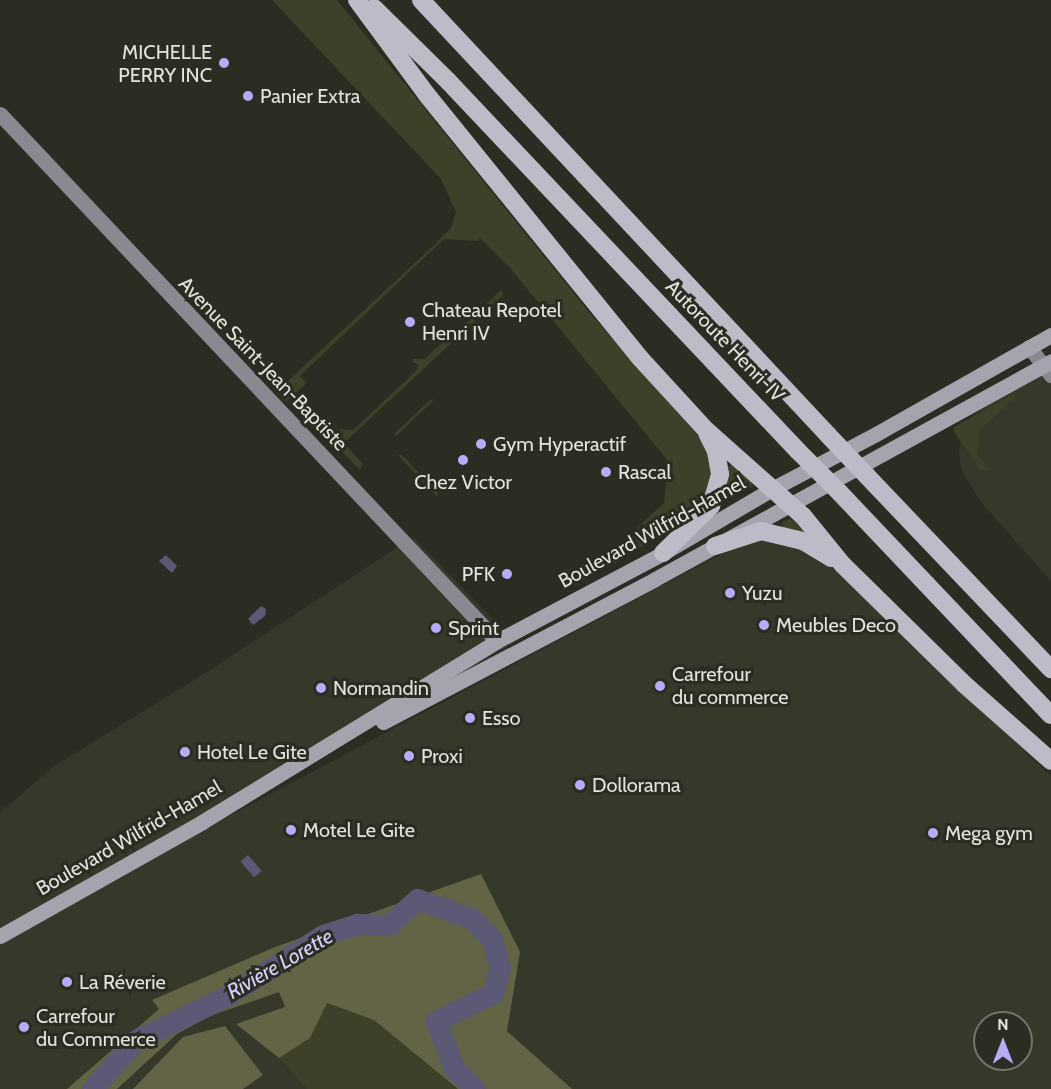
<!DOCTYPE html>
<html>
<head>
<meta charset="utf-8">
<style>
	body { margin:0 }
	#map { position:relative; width:1051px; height:1089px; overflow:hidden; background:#2b2c22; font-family:Cabin,sans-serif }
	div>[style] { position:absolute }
	.built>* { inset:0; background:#363829 }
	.green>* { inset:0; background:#3f4029 }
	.forest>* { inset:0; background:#626445 }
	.water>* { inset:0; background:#5d5875; transform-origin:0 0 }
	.river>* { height:21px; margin:-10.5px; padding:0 10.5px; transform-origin:10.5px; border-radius:10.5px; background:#5d5875 }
	.secondary>* { height:15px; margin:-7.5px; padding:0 7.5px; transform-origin:7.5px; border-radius:7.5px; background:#8a8991 }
	.primary>* { height:15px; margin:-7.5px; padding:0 7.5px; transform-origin:7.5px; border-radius:7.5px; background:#a5a3ad }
	.highway>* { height:18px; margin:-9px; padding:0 9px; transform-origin:9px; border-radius:9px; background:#bdbbc7 }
	.highway-bridge>* { height:18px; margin:-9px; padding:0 9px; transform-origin:9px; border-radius:9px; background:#bdbbc7 }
	.dots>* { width:16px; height:16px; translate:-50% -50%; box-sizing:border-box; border:3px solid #2b2c22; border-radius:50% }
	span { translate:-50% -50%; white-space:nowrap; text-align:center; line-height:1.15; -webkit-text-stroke:6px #2b2c22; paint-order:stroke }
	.poi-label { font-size:20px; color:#e2e3dd }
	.right { translate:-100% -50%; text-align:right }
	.left { translate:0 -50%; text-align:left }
	.street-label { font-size:20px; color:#e2e3dd }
	.water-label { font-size:21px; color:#d7d0fd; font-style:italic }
	.north { position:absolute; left:973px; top:1011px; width:60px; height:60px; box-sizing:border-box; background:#2b2c22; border:2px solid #74756d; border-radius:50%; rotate:0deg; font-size:16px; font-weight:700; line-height:24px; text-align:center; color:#e2e3dd }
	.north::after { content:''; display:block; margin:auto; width:21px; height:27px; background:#b9abf7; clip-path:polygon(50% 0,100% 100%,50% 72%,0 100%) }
</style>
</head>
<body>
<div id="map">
	<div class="built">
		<div style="clip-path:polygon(1051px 367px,1051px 581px,980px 501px,961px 469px,959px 452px,963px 432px,969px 420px,984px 406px)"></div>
		<div style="clip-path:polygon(evenodd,413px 537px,515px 642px,28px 923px,742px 543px,771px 537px,819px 551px,1051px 776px,1051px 1089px,0 1089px,0 812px,56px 765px,199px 677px,413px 537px,985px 1023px,1021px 1023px,1021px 1059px,985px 1059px,985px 1023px)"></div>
	</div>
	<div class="green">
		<div style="clip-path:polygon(272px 0,337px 0,593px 317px,701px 439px,709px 449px,712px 467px,709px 497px,704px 494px,689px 515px,629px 555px,575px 585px,568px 580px,567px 568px,573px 575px,608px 555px,664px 503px,668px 461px,510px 268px,480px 238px,477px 241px,444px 239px,300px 376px,307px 383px,288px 400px,285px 401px,276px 392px,434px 245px,451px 228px,456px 212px,441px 179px)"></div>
		<div style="clip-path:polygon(501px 290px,504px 294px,344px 443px,363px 464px,360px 470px,330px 439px,335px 429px,353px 430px,417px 370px,418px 364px,412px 362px,413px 359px,424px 359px,442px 343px,446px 328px,461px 328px)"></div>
		<div style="clip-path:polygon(1015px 393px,1014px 398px,980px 430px,977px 454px,990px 470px,981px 470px,954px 432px,954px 427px)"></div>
		<div style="clip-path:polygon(434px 399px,431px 403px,395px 437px,395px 433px,430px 400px)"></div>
		<div style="clip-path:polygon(398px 455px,402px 455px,438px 493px,437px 497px)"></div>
		<div style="clip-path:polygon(733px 464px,753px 482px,752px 487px,724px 502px,718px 501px,726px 468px)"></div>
		<div style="clip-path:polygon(790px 519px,796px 521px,809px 534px,782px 528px,782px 522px)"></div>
		<div style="clip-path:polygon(326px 1003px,374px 1020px,458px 1089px,307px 1089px,279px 1058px,310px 1038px)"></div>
	</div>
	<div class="forest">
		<div style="clip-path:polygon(481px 874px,520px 952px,507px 1031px,572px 1089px,458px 1089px,374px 1020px,327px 1003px,310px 1038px,279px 1058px,236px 1024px,285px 1007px,279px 992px,210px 1016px,177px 1034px,117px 1089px,67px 1089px,159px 1009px,152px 1000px,275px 947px)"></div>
		<div style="clip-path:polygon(225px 1026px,263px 1075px,243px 1089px,133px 1089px,183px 1037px)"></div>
	</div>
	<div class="water">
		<div style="clip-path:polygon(166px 555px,177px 566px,172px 573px,159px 561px)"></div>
		<div style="clip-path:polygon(261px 606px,266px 609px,265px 616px,253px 625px,248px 619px)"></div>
		<div style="left:248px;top:855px;width:21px;height:10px;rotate:49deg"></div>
	</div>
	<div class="river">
		<div style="left:92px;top:1089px;width:66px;rotate:-48.1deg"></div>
		<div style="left:136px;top:1040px;width:101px;rotate:-25.8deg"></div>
		<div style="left:227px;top:996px;width:114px;rotate:-32.4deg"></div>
		<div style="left:323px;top:935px;width:36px;rotate:-18deg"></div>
		<div style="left:357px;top:924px;width:32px;rotate:2deg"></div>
		<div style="left:389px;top:925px;width:38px;rotate:-43deg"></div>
		<div style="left:417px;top:899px;width:57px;rotate:19.4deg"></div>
		<div style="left:471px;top:918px;width:30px;rotate:45deg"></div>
		<div style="left:492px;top:939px;width:30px;rotate:75deg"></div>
		<div style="left:500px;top:968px;width:26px;rotate:106deg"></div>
		<div style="left:493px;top:993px;width:64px;rotate:153.8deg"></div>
		<div style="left:436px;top:1021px;width:50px;rotate:69deg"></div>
		<div style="left:454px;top:1068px;width:30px;rotate:44deg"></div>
	</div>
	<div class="secondary">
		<div style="left:0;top:114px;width:724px;rotate:46.68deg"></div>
		<div style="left:1029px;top:347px;width:36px;rotate:52deg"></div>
	</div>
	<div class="primary">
		<div style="left:383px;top:722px;width:307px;rotate:-27.7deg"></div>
		<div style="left:655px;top:579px;width:452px;rotate:-28.8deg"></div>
		<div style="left:0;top:936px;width:232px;rotate:-29.4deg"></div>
		<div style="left:202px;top:822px;width:346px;rotate:-31.5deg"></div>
		<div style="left:497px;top:641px;width:188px;rotate:-27.9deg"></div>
		<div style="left:663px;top:553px;width:126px;rotate:-30.4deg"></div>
		<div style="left:772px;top:489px;width:118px;rotate:-27.9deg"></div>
		<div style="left:876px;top:434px;width:201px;rotate:-29.5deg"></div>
	</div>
	<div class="highway">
		<div style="left:357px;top:0;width:118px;rotate:53.6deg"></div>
		<div style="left:427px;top:95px;width:338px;rotate:51deg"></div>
		<div style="left:640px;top:358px;width:98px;rotate:47.5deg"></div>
		<div style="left:706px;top:430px;width:130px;rotate:41.6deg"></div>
		<div style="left:803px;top:516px;width:63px;rotate:50.8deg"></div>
		<div style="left:843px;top:565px;width:170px;rotate:44.5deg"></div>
		<div style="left:964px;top:684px;width:116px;rotate:41.5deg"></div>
		<div style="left:421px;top:0;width:596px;rotate:46.9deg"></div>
		<div style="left:374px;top:8px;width:104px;rotate:44.6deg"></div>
		<div style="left:448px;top:81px;width:509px;rotate:46.59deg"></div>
		<div style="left:867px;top:476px;width:267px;rotate:46.4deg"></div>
		<div style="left:840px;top:493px;width:306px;rotate:46.5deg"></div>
		<div style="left:715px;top:546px;width:48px;rotate:-18.1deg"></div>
		<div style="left:761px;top:531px;width:43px;rotate:13.4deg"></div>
		<div style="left:803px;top:541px;width:33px;rotate:31deg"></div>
		<div style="left:663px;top:553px;width:67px;rotate:-44.4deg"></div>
		<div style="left:711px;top:506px;width:33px;rotate:-74deg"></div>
		<div style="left:720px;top:474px;width:23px;rotate:-100deg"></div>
		<div style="left:716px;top:451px;width:18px;rotate:-117deg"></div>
	</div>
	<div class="highway-bridge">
		<div style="left:828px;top:435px;width:57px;rotate:46.4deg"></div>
		<div style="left:798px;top:451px;width:59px;rotate:45deg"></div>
	</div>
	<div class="dots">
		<div style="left:224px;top:63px;background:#b9abf7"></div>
		<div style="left:248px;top:96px;background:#b9abf7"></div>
		<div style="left:410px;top:322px;background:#b9abf7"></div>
		<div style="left:481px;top:444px;background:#b9abf7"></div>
		<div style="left:463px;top:460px;background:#b9abf7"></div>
		<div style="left:606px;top:472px;background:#b9abf7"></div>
		<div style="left:507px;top:574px;background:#b9abf7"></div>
		<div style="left:730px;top:593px;background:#b9abf7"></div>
		<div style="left:764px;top:625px;background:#b9abf7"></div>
		<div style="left:436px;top:628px;background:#b9abf7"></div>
		<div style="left:660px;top:686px;background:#b9abf7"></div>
		<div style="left:321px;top:688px;background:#b9abf7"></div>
		<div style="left:470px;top:718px;background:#b9abf7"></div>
		<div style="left:185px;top:752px;background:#b9abf7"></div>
		<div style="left:409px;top:756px;background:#b9abf7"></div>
		<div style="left:580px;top:785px;background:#b9abf7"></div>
		<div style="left:291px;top:830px;background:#b9abf7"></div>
		<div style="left:933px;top:833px;background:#b9abf7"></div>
		<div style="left:67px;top:982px;background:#b9abf7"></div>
		<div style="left:24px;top:1027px;background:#b9abf7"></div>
	</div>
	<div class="poi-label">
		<span class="right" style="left:212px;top:64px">MICHELLE<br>PERRY INC</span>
		<span class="left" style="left:260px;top:96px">Panier Extra</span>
		<span class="left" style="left:422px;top:322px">Chateau Repotel<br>Henri IV</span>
		<span class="left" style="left:493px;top:444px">Gym Hyperactif</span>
		<span class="left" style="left:618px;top:472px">Rascal</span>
		<span style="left:463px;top:482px">Chez Victor</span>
		<span class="right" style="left:495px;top:574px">PFK</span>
		<span class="left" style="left:742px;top:593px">Yuzu</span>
		<span class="left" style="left:776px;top:625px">Meubles Deco</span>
		<span class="left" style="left:448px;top:628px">Sprint</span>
		<span class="left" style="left:672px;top:686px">Carrefour<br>du commerce</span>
		<span class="left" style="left:333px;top:688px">Normandin</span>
		<span class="left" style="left:482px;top:718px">Esso</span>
		<span class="left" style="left:197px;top:752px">Hotel Le Gite</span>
		<span class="left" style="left:421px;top:756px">Proxi</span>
		<span class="left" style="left:592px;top:785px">Dollorama</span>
		<span class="left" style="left:303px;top:830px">Motel Le Gite</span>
		<span class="left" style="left:945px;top:833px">Mega gym</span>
		<span class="left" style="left:79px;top:982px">La Réverie</span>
		<span class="left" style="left:36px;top:1028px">Carrefour<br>du Commerce</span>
	</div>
	<div class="street-label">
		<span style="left:725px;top:341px;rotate:46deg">Autoroute Henri-IV</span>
		<span style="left:263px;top:364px;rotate:46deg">Avenue Saint-Jean-Baptiste</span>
		<span style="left:652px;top:532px;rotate:-29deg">Boulevard Wilfrid-Hamel</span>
		<span style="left:129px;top:838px;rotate:-30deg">Boulevard Wilfrid-Hamel</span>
	</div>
	<div class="water-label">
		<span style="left:280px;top:964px;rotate:-30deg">Rivière Lorette</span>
	</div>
	<div class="north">N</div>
</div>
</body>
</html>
